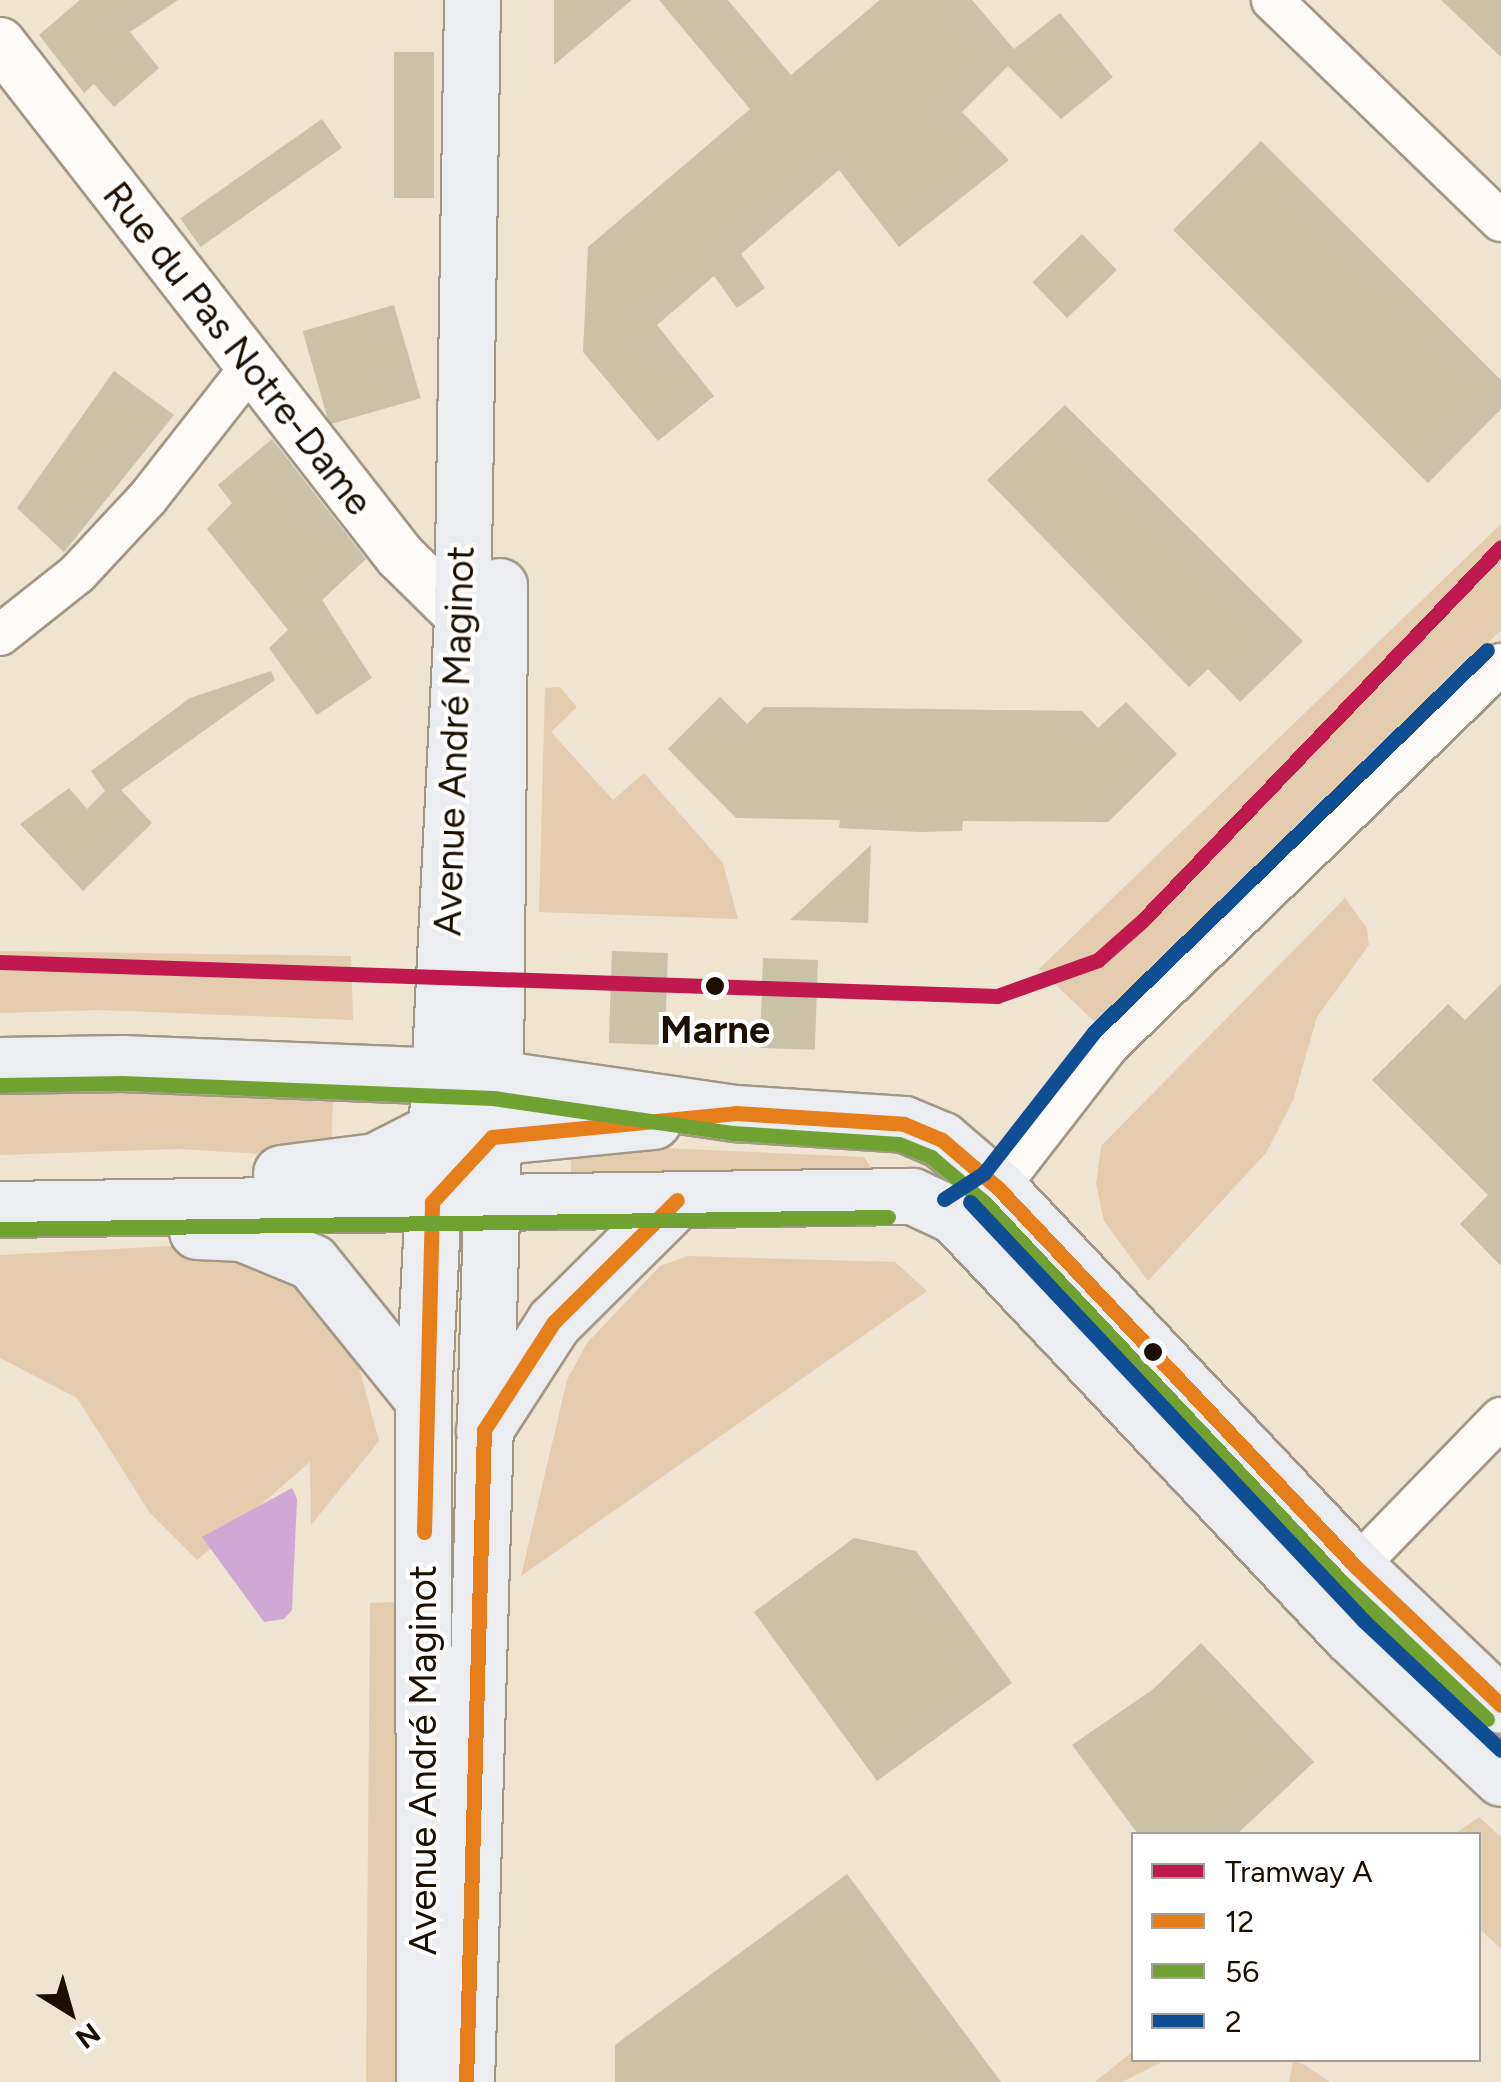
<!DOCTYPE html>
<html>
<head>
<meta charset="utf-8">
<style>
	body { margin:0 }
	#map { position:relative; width:1501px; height:2082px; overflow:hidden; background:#efe3d2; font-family:Figtree,sans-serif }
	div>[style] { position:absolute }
	.green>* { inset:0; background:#e3cdae }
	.water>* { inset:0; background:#cea9d3 }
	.building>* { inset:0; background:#cac1a9; transform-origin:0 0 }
	.roads { filter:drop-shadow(2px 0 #a29786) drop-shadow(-2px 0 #a29786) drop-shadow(0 2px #a29786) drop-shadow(0 -2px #a29786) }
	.minor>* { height:40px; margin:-20px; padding:0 20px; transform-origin:20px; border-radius:20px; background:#fdfbf8 }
	.tertiary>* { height:50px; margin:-25px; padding:0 25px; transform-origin:25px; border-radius:25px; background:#fdfbf8 }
	.primary>* { height:55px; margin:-27.5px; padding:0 27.5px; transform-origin:27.5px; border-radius:27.5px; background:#ecedf0 }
	.bus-1>* { height:15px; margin:-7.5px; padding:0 7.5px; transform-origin:7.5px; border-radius:7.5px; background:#e67e1c }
	.bus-2>* { height:15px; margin:-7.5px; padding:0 7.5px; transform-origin:7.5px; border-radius:7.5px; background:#72a133 }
	.bus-3>* { height:15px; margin:-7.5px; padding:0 7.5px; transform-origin:7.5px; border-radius:7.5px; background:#104e94 }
	.tram-1>* { height:15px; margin:-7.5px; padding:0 7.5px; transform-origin:7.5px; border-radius:7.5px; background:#bf1950 }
	.dots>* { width:28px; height:28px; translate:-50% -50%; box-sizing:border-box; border:5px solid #fff; border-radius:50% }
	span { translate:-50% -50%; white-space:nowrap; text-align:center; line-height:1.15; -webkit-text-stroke:8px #fff; paint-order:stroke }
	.street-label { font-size:38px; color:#1c0f00 }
	.stop-label { font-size:38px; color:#1c0f00; font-weight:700 }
	.legend { position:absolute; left:1131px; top:1832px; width:350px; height:230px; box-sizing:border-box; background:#fff; border:2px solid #a49f99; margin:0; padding:12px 18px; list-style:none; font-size:30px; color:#1c0f00 }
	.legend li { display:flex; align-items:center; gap:20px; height:50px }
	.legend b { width:50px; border:2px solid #a49f99 }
	.north { position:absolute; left:20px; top:1962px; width:100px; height:100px; -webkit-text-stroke:8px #fff; paint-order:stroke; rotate:143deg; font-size:28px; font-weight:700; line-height:40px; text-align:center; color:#1c0f00 }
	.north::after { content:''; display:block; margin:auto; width:35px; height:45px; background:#1c0f00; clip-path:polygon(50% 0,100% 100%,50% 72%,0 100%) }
</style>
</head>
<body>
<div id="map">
	<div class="green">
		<div style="clip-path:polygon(1501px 524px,1501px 630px,1097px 1024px,1039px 969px)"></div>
		<div style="clip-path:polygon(560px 687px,577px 707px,551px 732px,613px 800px,644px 773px,723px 863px,738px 919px,539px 912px,545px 688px)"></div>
		<div style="clip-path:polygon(1345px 898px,1367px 928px,1369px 945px,1317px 1017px,1293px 1100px,1266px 1153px,1148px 1281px,1104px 1221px,1096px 1184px,1101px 1146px)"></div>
		<div style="clip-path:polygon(0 951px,351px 956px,353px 1020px,100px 1010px,0 1013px)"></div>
		<div style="clip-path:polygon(0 1087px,333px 1098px,331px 1158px,178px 1149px,0 1155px)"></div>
		<div style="clip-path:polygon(572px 1144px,864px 1157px,874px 1172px,755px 1179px,571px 1172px)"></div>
		<div style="clip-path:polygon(208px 1244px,276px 1271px,329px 1323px,358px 1364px,379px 1441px,311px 1525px,310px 1462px,197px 1560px,150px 1513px,77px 1398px,0 1358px,0 1255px)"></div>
		<div style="clip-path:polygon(688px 1256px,895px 1262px,927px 1291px,521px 1576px,567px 1380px,587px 1343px,660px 1266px)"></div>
		<div style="clip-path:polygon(394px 1602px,398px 2082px,366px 2082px,370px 1603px)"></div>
		<div style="clip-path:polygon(1479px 1817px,1501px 1837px,1501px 1949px,1479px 1928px,1478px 1834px,1455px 1834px)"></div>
		<div style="clip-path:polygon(1133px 2051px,1134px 2060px,1166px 2060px,1122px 2082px,1095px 2082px)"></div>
		<div style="clip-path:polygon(1293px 2061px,1303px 2064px,1330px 2082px,1289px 2082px)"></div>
	</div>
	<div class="water">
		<div style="clip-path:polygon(292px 1488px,297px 1499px,292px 1610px,284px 1619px,264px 1622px,202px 1537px)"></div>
	</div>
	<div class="building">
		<div style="clip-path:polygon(80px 0,178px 0,130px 32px,159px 68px,114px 107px,94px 84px,84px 93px,39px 35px)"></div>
		<div style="clip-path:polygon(554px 0,632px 0,554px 65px)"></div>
		<div style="clip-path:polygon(659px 0,728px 0,791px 75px,880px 0,972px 0,1014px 49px,1060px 13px,1113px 77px,1061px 119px,1008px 66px,962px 112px,1009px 160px,899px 247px,839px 170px,741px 254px,765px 288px,737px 308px,714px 276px,657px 325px,714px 396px,658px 441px,583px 352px,588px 247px,750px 109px)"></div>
		<div style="clip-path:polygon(1441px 0,1501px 0,1501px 57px)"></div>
		<div style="left:394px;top:52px;width:40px;height:146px"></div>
		<div style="left:322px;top:119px;width:35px;height:173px;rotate:55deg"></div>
		<div style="clip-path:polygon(1261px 141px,1501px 380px,1501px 409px,1428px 483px,1173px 230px)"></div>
		<div style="left:1082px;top:234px;width:50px;height:69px;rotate:46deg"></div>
		<div style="left:394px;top:305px;width:97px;height:95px;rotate:74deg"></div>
		<div style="clip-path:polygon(114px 371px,174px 415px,64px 552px,17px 508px)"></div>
		<div style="clip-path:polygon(1065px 405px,1303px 641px,1240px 702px,1208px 669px,1189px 687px,987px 480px)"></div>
		<div style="clip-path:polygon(272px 439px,366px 559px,322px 600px,372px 678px,317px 715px,269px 648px,288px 630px,207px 529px,232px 503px,218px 485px)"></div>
		<div style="clip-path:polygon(271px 671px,275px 680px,121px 790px,152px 823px,83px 891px,20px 824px,69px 788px,87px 809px,105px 791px,91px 771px,190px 698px)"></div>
		<div style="clip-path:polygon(720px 697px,747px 724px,764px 707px,789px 707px,1082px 711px,1098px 728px,1126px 702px,1177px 754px,1108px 822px,963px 821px,962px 831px,920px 832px,839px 828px,840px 820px,736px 818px,668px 749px)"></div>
		<div style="clip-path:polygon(871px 845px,868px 923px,790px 920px)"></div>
		<div style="left:612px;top:951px;width:56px;height:92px;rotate:2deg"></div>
		<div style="left:763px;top:958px;width:55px;height:90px;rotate:2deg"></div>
		<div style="clip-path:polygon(1501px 984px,1501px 1266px,1460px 1224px,1488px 1195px,1372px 1080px,1448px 1004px,1465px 1020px)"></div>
		<div style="clip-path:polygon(854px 1538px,916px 1551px,1012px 1683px,877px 1781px,754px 1612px)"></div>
		<div style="clip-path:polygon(1201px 1643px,1314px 1762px,1237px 1834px,1138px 1834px,1072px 1745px,1152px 1690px)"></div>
		<div style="clip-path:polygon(847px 1874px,1001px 2082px,615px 2082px,615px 2045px)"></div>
	</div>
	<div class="roads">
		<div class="minor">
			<div style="left:1272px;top:0;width:318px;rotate:44deg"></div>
			<div style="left:0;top:635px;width:98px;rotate:-38.4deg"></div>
			<div style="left:77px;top:574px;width:103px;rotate:-47deg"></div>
			<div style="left:147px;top:499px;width:165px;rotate:-51.9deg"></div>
			<div style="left:975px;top:1203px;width:27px;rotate:-33deg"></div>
			<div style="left:998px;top:1188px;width:180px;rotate:-52.2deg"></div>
			<div style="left:1108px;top:1046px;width:548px;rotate:-44.19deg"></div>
			<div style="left:1356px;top:1567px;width:208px;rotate:-45.8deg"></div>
		</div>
		<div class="tertiary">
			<div style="left:0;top:43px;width:651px;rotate:52.06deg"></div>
			<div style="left:400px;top:556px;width:87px;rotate:44.5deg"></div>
			<div style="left:462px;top:617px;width:32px;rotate:2deg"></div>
		</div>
		<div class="primary">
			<div style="left:0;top:1065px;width:122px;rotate:-0.9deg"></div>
			<div style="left:122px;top:1063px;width:373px;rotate:2.3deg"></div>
			<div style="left:495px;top:1078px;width:244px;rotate:8.3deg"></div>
			<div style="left:736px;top:1113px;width:168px;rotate:3.7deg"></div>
			<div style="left:904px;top:1124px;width:41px;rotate:22.8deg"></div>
			<div style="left:942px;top:1140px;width:74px;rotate:40.6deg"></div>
			<div style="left:998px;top:1188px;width:521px;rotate:46.63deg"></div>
			<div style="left:1356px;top:1567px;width:200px;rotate:43.6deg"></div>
			<div style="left:467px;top:1165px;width:38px;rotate:-48deg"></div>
			<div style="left:492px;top:1137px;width:162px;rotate:-5.7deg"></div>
			<div style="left:281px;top:1173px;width:95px;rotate:-7.3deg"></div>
			<div style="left:375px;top:1161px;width:66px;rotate:-27deg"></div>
			<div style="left:434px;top:1131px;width:33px;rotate:-40deg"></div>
			<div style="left:0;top:1209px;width:912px;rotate:-0.82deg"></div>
			<div style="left:912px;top:1196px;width:47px;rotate:24.9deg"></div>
			<div style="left:955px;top:1216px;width:576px;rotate:46.69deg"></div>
			<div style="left:1350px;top:1635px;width:208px;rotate:43.4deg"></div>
			<div style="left:197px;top:1231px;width:45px;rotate:2.5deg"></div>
			<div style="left:242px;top:1233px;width:76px;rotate:22.5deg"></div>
			<div style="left:312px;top:1262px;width:176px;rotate:51deg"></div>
			<div style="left:484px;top:1430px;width:129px;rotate:-57.1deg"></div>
			<div style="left:554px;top:1322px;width:173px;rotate:-44.8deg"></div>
			<div style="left:424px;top:2082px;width:683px;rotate:-90.08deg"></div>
			<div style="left:423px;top:1399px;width:783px;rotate:-87.14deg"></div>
			<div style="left:462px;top:617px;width:617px;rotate:-89.07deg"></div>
			<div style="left:466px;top:2082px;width:1004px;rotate:-88.35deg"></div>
			<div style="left:495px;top:1078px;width:492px;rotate:-89.5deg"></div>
		</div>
	</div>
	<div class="bus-1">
		<div style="left:432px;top:1202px;width:88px;rotate:-47.3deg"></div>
		<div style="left:492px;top:1137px;width:245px;rotate:-5.6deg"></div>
		<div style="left:736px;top:1113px;width:168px;rotate:3.7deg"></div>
		<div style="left:904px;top:1124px;width:41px;rotate:22.8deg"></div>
		<div style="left:942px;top:1140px;width:74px;rotate:40.6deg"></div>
		<div style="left:998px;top:1188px;width:521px;rotate:46.63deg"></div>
		<div style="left:1356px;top:1567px;width:200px;rotate:43.6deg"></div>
		<div style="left:424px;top:1532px;width:330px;rotate:-88.6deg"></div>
		<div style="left:466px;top:2082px;width:652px;rotate:-88.42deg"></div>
		<div style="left:484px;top:1430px;width:129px;rotate:-57.1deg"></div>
		<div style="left:554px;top:1322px;width:173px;rotate:-44.8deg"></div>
	</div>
	<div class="bus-2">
		<div style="left:0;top:1085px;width:122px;rotate:-0.9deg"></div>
		<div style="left:122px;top:1083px;width:371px;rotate:2.3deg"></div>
		<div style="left:493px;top:1098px;width:243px;rotate:8.3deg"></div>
		<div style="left:733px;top:1133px;width:166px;rotate:3.8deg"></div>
		<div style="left:899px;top:1144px;width:35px;rotate:22deg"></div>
		<div style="left:931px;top:1157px;width:70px;rotate:40.3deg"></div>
		<div style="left:984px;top:1202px;width:521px;rotate:46.71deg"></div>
		<div style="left:1341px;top:1581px;width:201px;rotate:43.4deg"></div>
		<div style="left:0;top:1229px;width:888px;rotate:-0.77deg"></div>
	</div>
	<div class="bus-3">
		<div style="left:944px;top:1199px;width:48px;rotate:-33deg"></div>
		<div style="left:984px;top:1173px;width:179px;rotate:-52deg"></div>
		<div style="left:1094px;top:1032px;width:548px;rotate:-44.19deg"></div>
		<div style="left:970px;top:1202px;width:575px;rotate:46.76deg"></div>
		<div style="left:1364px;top:1621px;width:188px;rotate:43.3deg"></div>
	</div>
	<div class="tram-1">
		<div style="left:0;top:962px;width:998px;rotate:1.95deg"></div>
		<div style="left:997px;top:996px;width:107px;rotate:-19.6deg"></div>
		<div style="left:1098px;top:960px;width:59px;rotate:-41.6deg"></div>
		<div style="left:1142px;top:921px;width:518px;rotate:-46.17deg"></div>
	</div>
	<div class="dots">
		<div style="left:715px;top:986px;background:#1c0f00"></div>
		<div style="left:1153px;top:1352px;background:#1c0f00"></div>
	</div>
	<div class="street-label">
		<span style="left:237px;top:349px;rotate:52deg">Rue du Pas Notre-Dame</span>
		<span style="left:455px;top:741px;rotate:-88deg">Avenue André Maginot</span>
		<span style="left:424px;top:1760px;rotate:-90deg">Avenue André Maginot</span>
	</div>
	<div class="stop-label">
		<span style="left:715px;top:1031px">Marne</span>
	</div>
	<ul class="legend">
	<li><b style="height:12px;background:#bf1950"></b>Tramway A</li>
	<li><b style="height:12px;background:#e67e1c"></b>12</li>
	<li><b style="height:12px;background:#72a133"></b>56</li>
	<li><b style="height:12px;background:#104e94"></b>2</li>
	</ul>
	<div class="north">N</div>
</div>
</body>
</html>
